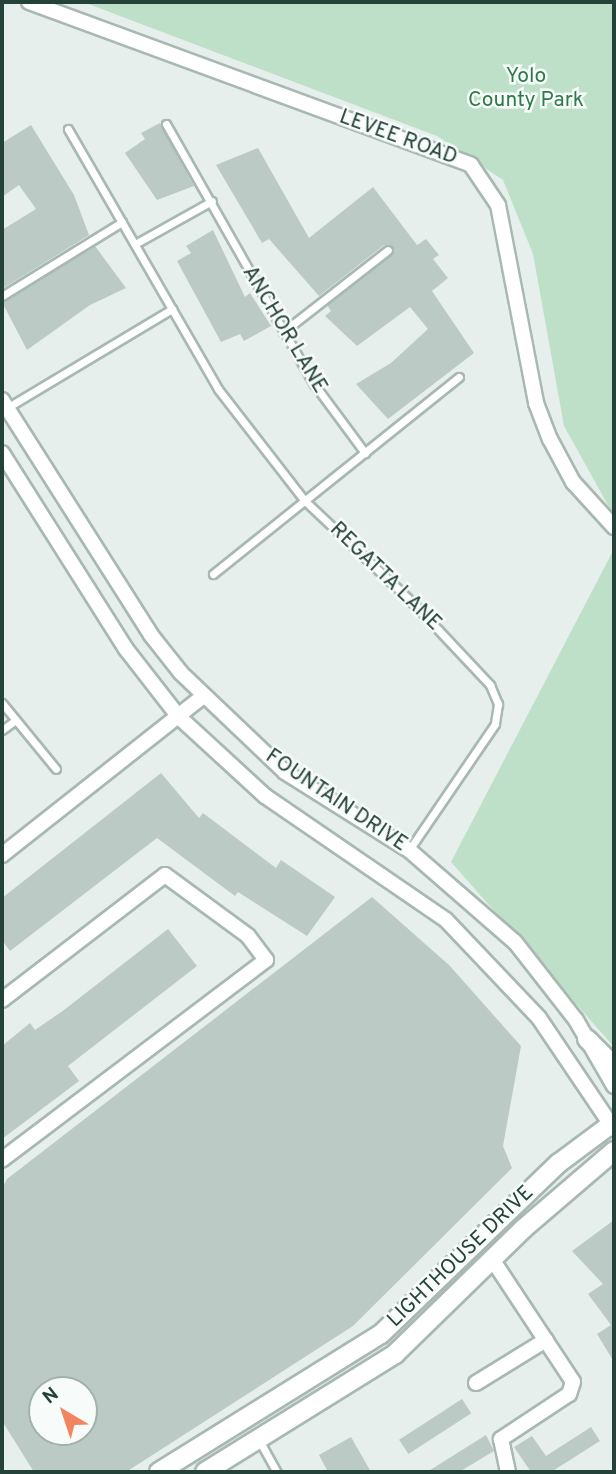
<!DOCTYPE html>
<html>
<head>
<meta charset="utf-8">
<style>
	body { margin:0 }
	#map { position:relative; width:616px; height:1474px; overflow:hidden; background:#e6efeb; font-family:Overpass,sans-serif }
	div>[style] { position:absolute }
	.green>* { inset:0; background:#bfe0c8 }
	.building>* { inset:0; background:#bbcac4; transform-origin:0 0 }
	.roads { filter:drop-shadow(2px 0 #a8b8b2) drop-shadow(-2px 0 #a8b8b2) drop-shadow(0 2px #a8b8b2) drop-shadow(0 -2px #a8b8b2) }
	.service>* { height:7px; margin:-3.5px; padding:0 3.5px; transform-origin:3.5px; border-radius:3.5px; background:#fff }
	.minor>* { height:14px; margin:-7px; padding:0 7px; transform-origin:7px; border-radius:7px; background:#fff }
	.tertiary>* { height:18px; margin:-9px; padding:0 9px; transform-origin:9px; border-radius:9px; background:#fff }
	span { translate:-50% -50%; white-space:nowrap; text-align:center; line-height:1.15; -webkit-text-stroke:5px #f7fbf9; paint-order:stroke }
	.park-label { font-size:21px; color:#2d7a4b }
	.street-label { font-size:21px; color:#24423a }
	.frame { position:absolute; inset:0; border:4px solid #24423a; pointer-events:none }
	.north { position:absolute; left:28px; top:1376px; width:70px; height:70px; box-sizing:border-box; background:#f7fbf9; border:2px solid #a3b1ad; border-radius:50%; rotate:321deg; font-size:19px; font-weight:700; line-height:28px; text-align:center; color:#24423a }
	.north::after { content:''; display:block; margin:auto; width:24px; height:32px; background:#f4845f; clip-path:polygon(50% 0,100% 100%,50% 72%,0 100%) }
</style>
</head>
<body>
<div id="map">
	<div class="green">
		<div style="clip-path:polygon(83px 2px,614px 2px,614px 516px,564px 426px,533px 254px,503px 180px,437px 136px)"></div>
		<div style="clip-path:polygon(614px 549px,614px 1047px,451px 862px)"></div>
	</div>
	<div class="building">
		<div style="clip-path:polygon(160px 123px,194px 186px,157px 200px,125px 153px,145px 139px,141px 133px)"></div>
		<div style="clip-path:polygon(31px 125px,74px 195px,89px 235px,2px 289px,2px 230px,36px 209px,19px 185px,2px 197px,2px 143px)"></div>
		<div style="clip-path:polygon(258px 148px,309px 238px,373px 187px,417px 245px,426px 239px,439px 255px,433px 259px,448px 278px,432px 291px,474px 353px,388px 419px,356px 384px,391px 363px,428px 329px,410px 307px,357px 346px,325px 316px,331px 311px,327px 305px,392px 255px,393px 247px,384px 245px,319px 296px,269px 239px,262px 243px,216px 165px)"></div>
		<div style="clip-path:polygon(213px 230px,245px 297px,250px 293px,271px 326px,244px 341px,240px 334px,221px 342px,177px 261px,191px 253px,186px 246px)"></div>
		<div style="clip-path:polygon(95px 246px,126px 288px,90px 305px,27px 350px,2px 302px)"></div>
		<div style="clip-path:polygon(161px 773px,199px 818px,203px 813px,276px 868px,281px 860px,335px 897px,307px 936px,238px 892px,235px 896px,157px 838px,10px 951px,2px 940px,2px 898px)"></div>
		<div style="clip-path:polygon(evenodd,372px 897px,449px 965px,521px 1046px,503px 1146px,512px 1168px,353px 1326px,126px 1472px,34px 1472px,2px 1421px,2px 1188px,7px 1179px,372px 897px,42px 1390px,84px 1390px,84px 1432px,42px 1432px,42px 1390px)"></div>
		<div style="clip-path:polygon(168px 929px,197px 966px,68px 1066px,79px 1081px,2px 1139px,2px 1046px,30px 1023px,35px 1030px,64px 1010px)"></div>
		<div style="clip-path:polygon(614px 1220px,614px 1362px,597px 1334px,611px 1325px,588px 1294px,603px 1284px,572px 1251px)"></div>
		<div style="left:462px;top:1399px;width:17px;height:75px;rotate:57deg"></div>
		<div style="clip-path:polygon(591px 1427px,600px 1441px,551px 1472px,531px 1472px,514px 1447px,532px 1436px,546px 1456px)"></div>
		<div style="clip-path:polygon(486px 1435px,494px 1451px,459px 1472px,427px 1472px)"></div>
		<div style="clip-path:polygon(351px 1437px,371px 1472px,328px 1472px,319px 1455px)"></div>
	</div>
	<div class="roads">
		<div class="service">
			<div style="left:166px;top:124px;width:299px;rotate:60.4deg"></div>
			<div style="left:314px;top:384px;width:86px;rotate:53.5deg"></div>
			<div style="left:68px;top:129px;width:300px;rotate:60deg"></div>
			<div style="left:218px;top:389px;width:140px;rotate:52.2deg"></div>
			<div style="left:304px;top:500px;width:153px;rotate:43.4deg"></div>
			<div style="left:415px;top:605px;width:110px;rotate:46.8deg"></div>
			<div style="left:490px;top:685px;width:21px;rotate:67deg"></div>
			<div style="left:498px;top:704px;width:20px;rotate:99deg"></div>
			<div style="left:495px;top:724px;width:153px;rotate:124.3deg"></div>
			<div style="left:135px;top:244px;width:88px;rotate:-29.2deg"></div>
			<div style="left:2px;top:296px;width:141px;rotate:-31.7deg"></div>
			<div style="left:283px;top:332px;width:133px;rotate:-38deg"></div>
			<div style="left:5px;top:409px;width:195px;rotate:-30.9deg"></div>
			<div style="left:213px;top:574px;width:315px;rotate:-38.7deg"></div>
			<div style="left:2px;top:703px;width:85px;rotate:50.7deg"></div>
			<div style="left:2px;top:730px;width:17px;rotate:-36deg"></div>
			<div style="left:259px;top:1440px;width:37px;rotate:61deg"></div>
		</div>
		<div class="minor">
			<div style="left:29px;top:2px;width:471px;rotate:20.2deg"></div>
			<div style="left:471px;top:165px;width:48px;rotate:56deg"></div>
			<div style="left:498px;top:205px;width:202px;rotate:79.1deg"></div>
			<div style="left:536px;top:403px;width:39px;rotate:69deg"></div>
			<div style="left:550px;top:439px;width:49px;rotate:61.9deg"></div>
			<div style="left:573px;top:482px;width:61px;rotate:47.7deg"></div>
			<div style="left:2px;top:400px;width:278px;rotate:57.6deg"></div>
			<div style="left:151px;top:635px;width:48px;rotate:51.7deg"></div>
			<div style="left:181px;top:673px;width:144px;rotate:43.6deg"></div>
			<div style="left:285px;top:772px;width:146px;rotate:32.2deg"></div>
			<div style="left:409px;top:850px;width:140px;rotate:41deg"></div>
			<div style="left:515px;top:942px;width:99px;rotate:52deg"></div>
			<div style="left:576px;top:1020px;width:76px;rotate:60.1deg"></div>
			<div style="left:2px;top:453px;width:232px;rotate:57.7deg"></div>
			<div style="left:126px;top:649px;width:86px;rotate:52.1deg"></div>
			<div style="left:179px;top:717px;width:117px;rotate:42.6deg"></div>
			<div style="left:265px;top:796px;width:219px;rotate:34.4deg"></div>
			<div style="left:446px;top:920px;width:135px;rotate:46.5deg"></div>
			<div style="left:539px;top:1018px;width:134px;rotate:56deg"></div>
			<div style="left:2px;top:855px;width:255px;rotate:-38.3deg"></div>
			<div style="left:2px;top:1000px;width:205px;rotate:-37.5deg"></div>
			<div style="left:165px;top:875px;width:103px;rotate:36.3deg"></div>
			<div style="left:248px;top:936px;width:30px;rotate:53deg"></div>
			<div style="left:266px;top:960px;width:331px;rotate:142.9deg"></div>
			<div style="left:492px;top:1259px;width:147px;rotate:56.6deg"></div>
			<div style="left:573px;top:1382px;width:13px;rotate:108deg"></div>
			<div style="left:569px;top:1394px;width:82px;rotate:146.5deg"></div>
			<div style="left:501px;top:1439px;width:34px;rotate:78deg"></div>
			<div style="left:476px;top:1383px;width:82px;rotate:-31.6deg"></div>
		</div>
		<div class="tertiary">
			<div style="left:587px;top:1039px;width:38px;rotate:45deg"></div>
			<div style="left:159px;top:1472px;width:261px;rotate:-31.9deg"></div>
			<div style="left:381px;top:1334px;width:247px;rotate:-43.9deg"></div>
			<div style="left:559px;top:1163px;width:69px;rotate:-36.7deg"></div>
			<div style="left:205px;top:1472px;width:224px;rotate:-31.8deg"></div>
			<div style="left:395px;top:1354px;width:179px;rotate:-44.3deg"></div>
			<div style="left:523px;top:1229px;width:120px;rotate:-40.6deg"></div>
		</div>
	</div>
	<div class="park-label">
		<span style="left:526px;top:89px">Yolo<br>County Park</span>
	</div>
	<div class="street-label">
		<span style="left:398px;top:138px;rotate:20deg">LEVEE ROAD</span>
		<span style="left:284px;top:330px;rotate:59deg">ANCHOR LANE</span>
		<span style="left:385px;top:577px;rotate:44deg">REGATTA LANE</span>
		<span style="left:336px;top:801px;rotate:34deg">FOUNTAIN DRIVE</span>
		<span style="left:461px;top:1257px;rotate:-44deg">LIGHTHOUSE DRIVE</span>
	</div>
	<div class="frame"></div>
	<div class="north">N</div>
</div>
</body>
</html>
